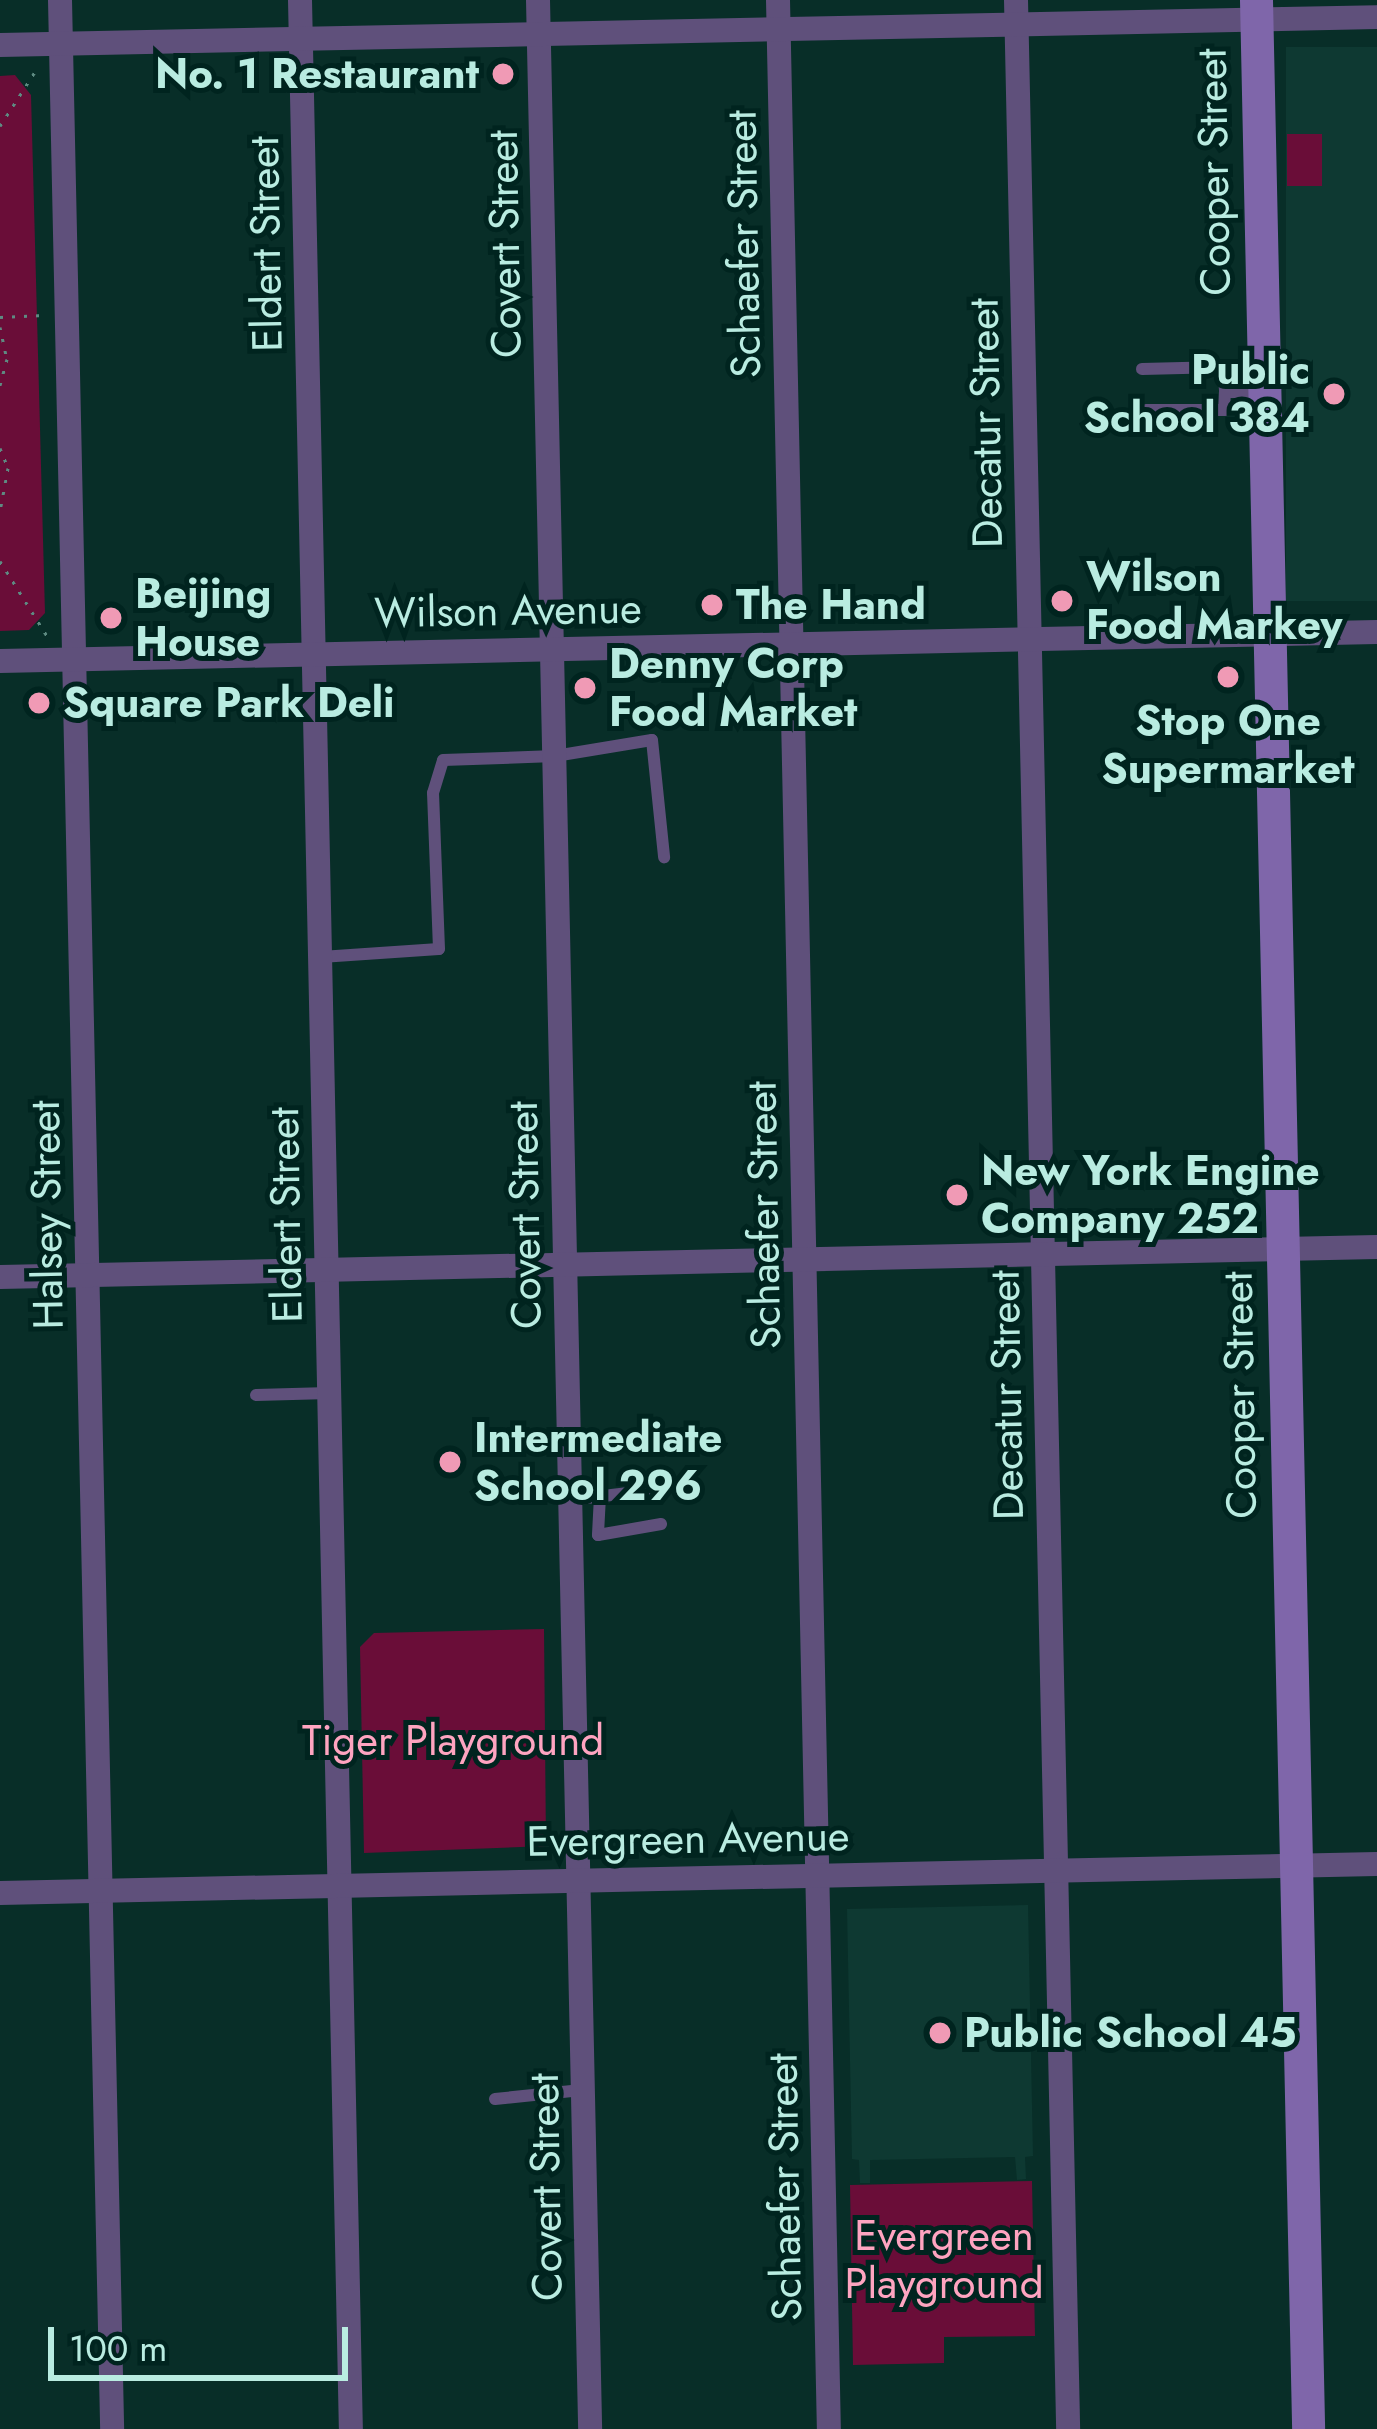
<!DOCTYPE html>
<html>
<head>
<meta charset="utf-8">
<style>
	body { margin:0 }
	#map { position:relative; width:1377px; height:2429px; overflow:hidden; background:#082e28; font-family:Jost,sans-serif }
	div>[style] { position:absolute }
	.built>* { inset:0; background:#0e3932; transform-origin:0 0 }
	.green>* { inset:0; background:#6a0d38; transform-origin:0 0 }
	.path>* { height:3px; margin-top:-1.5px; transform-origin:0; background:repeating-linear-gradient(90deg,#5e8b82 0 3px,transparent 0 12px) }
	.lane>* { height:12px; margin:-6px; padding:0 6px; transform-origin:6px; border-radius:6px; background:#5f507b }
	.street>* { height:24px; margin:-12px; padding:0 12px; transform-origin:12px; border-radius:12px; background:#5f507b }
	.secondary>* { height:33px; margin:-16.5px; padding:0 16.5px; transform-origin:16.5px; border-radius:16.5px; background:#7f66aa }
	.dots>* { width:33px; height:33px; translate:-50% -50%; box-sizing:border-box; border:6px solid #00241f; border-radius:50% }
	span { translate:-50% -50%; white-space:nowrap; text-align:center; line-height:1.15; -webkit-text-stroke:10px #00241f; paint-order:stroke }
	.poi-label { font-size:42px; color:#b9ece1; font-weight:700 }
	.right { translate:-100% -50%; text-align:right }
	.left { translate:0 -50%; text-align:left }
	.street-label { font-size:42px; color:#b9ece1 }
	.park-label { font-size:42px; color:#fea4c0 }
	.scale { position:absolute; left:48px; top:2327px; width:300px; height:54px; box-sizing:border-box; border:6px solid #b9ece1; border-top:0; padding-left:15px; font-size:36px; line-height:42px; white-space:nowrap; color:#b9ece1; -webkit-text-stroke:9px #00241f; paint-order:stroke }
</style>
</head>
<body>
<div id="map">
	<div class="built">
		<div style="left:1377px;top:47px;width:554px;height:91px;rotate:90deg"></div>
		<div style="clip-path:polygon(1028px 1905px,1033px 2156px,1025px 2157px,1026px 2179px,1017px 2180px,1015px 2157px,870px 2160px,870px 2183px,860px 2183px,859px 2160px,852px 2159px,847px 1909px)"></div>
	</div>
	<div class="green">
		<div style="clip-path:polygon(15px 75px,31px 95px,45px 613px,29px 630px,0 631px,0 76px)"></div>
		<div style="left:1287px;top:134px;width:35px;height:52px"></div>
		<div style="clip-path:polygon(544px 1629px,546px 1846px,364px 1853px,360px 1647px,374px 1633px)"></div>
		<div style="clip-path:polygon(1032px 2181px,1035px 2336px,944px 2337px,944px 2363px,853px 2365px,850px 2185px)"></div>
	</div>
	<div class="path">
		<div style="left:0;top:126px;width:70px;rotate:-57.2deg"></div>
		<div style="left:0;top:317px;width:44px;rotate:-2.6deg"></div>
		<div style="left:0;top:327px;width:33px;rotate:78deg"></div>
		<div style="left:7px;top:359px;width:28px;rotate:105deg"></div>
		<div style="left:0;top:448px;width:22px;rotate:68deg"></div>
		<div style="left:8px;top:468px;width:44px;rotate:100.5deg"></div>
		<div style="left:0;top:561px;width:89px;rotate:57.9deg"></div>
	</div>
	<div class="lane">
		<div style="left:1142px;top:369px;width:81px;rotate:-1.4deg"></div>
		<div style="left:1223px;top:367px;width:25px;rotate:85deg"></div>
		<div style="left:1225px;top:392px;width:37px"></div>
		<div style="left:1146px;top:410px;width:78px"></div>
		<div style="left:1224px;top:410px;width:18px;rotate:-87deg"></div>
		<div style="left:321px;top:957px;width:118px;rotate:-3.9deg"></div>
		<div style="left:439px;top:949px;width:156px;rotate:-92.2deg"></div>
		<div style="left:433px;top:793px;width:34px;rotate:-73deg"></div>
		<div style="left:443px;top:760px;width:112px;rotate:-2deg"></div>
		<div style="left:555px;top:756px;width:98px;rotate:-9.4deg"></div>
		<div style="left:652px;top:740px;width:118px;rotate:84.1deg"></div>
		<div style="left:256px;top:1395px;width:73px;rotate:-1.6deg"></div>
		<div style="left:600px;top:1496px;width:39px;rotate:93deg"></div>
		<div style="left:598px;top:1535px;width:64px;rotate:-9.9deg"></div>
		<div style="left:570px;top:1500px;width:92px;rotate:-6.9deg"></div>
		<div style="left:495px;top:2099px;width:87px;rotate:-5.9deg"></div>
	</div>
	<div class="street">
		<div style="left:60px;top:0;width:2430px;rotate:88.77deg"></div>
		<div style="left:300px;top:0;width:2430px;rotate:88.8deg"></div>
		<div style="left:538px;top:0;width:2430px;rotate:88.77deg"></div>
		<div style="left:778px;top:0;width:2430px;rotate:88.8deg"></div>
		<div style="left:1016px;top:0;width:2430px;rotate:88.77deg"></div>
		<div style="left:0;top:45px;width:1377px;rotate:-1.16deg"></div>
		<div style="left:0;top:661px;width:1377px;rotate:-1.21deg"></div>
		<div style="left:0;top:1277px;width:1377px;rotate:-1.25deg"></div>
		<div style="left:0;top:1893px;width:1377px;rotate:-1.21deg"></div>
	</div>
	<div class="secondary">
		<div style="left:1256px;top:0;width:2430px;rotate:88.77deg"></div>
	</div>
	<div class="dots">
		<div style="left:503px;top:74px;background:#f09ab5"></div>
		<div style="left:1334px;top:394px;background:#f09ab5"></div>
		<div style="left:1062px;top:601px;background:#f09ab5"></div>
		<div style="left:712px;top:605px;background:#f09ab5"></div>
		<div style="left:111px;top:618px;background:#f09ab5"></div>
		<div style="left:1228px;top:677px;background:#f09ab5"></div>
		<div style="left:585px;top:688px;background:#f09ab5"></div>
		<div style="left:39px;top:703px;background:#f09ab5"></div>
		<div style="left:957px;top:1195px;background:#f09ab5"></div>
		<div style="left:450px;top:1462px;background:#f09ab5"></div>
		<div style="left:940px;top:2033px;background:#f09ab5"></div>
	</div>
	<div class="poi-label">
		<span class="right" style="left:479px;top:74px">No. 1 Restaurant</span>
		<span class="right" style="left:1310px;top:394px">Public<br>School 384</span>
		<span class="left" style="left:1086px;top:601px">Wilson<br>Food Markey</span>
		<span class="left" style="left:135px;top:618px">Beijing<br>House</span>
		<span class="left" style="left:736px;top:605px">The Hand</span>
		<span class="left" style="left:609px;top:688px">Denny Corp<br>Food Market</span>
		<span class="left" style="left:63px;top:703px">Square Park Deli</span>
		<span style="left:1228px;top:745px">Stop One<br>Supermarket</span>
		<span class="left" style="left:981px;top:1195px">New York Engine<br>Company 252</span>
		<span class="left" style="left:474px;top:1462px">Intermediate<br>School 296</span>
		<span class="left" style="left:964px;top:2033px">Public School 45</span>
	</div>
	<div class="street-label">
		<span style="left:1214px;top:172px;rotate:-91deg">Cooper Street</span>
		<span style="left:266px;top:244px;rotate:-91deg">Eldert Street</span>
		<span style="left:505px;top:244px;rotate:-91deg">Covert Street</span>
		<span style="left:744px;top:244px;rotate:-91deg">Schaefer Street</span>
		<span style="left:986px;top:423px;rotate:-91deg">Decatur Street</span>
		<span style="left:508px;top:611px;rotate:-1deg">Wilson Avenue</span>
		<span style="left:47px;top:1215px;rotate:-91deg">Halsey Street</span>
		<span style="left:286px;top:1215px;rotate:-91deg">Eldert Street</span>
		<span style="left:525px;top:1215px;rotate:-91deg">Covert Street</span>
		<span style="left:764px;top:1215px;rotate:-91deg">Schaefer Street</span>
		<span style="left:1007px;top:1395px;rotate:-91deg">Decatur Street</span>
		<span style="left:1240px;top:1395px;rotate:-91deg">Cooper Street</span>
		<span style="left:688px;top:1839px;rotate:-1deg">Evergreen Avenue</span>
		<span style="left:546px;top:2187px;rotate:-91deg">Covert Street</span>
		<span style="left:785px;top:2187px;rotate:-91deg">Schaefer Street</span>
	</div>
	<div class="park-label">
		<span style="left:453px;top:1741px">Tiger Playground</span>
		<span style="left:944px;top:2260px">Evergreen<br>Playground</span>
	</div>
	<div class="scale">100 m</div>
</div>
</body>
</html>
